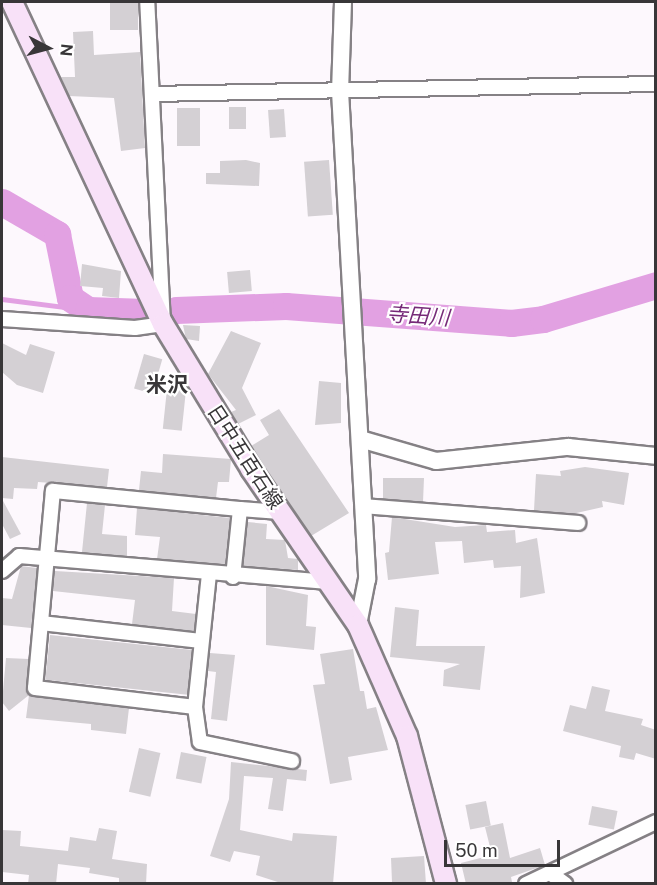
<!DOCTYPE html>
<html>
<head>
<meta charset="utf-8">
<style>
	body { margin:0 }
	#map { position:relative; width:657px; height:885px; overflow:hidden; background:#fdf8fd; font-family:"Public Sans","Noto Sans JP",sans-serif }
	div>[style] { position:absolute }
	.stream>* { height:4.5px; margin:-2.25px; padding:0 2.25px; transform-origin:2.25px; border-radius:2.25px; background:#e2a1e2 }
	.river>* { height:27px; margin:-13.5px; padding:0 13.5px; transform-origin:13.5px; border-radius:13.5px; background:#e2a1e2 }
	.building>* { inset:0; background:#d4d0d4; transform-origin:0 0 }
	.roads { filter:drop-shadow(2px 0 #858185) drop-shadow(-2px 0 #858185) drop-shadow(0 2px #858185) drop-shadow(0 -2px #858185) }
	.minor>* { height:14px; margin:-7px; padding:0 7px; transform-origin:7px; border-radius:7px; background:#fff }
	.tertiary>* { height:16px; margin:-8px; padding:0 8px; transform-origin:8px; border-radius:8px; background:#fff }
	.secondary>* { height:20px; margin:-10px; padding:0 10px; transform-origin:10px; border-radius:10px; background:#f8e1f8 }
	span { translate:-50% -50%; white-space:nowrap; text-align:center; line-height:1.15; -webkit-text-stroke:4.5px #fff; paint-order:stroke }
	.street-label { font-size:20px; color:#383638 }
	.water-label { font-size:21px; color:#762a78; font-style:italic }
	.neighbourhood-label { font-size:21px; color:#383638; font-weight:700 }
	.frame { position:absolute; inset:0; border:3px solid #383638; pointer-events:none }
	.north { position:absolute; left:18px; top:18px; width:60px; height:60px; -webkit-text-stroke:4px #fff; paint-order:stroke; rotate:96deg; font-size:16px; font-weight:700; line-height:24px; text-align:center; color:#383638 }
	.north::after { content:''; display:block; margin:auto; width:21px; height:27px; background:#383638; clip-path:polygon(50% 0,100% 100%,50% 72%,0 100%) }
	.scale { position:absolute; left:444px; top:840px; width:116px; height:27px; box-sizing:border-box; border:3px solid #383638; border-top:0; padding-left:8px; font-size:18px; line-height:21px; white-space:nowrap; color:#383638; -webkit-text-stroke:4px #fff; paint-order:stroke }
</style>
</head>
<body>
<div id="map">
	<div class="stream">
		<div style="left:2px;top:299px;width:87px;rotate:7.3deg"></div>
	</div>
	<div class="river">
		<div style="left:2px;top:202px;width:64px;rotate:30.2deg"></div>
		<div style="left:57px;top:234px;width:65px;rotate:78.5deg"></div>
		<div style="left:70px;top:298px;width:22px;rotate:34deg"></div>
		<div style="left:88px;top:310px;width:57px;rotate:2deg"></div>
		<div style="left:176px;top:310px;width:110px;rotate:-2.1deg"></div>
		<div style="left:286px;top:306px;width:226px;rotate:4.3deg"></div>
		<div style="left:511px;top:323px;width:32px;rotate:-7deg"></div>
		<div style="left:543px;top:319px;width:118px;rotate:-16.7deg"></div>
	</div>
	<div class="building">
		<div style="left:110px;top:2px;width:28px;height:28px"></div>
		<div style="clip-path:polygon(93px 31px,94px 55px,140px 52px,145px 148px,121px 151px,114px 98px,69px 96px,61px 77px,75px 77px,73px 32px)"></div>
		<div style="left:229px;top:107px;width:17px;height:22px"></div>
		<div style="left:177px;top:108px;width:23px;height:38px"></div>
		<div style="left:284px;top:109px;width:28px;height:16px;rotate:86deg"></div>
		<div style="clip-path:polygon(246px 160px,260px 163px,259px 186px,206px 184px,206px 173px,220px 173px,220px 161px)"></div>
		<div style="left:329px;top:160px;width:55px;height:25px;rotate:86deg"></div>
		<div style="clip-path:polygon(82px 264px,121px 271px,119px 298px,102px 296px,103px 288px,80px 286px)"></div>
		<div style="left:250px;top:270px;width:21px;height:23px;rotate:85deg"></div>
		<div style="clip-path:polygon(183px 325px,200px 326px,199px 341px,186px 339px)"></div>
		<div style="clip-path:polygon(231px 331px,261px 343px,242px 388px,256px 415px,238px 424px,231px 412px,236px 410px,208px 374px)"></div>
		<div style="clip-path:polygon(2px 343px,26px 355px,30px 344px,55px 352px,43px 393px,17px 385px,2px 372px)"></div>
		<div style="left:144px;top:354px;width:19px;height:36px;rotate:16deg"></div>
		<div style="clip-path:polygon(319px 381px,341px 383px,341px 423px,315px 425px)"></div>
		<div style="left:167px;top:389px;width:19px;height:40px;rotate:6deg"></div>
		<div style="clip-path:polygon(279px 409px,349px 513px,311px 536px,251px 446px,269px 435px,260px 420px)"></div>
		<div style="clip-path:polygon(163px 454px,231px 459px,229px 482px,218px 482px,216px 498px,139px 490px,141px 471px,162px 473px)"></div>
		<div style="clip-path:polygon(2px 457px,109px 469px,107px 487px,38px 482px,37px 489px,14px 488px,13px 499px,2px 498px)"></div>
		<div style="clip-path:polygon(585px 467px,629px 473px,624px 505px,602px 501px,603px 507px,572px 514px,534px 510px,536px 474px,561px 476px,560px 471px)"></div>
		<div style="clip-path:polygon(383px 478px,424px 478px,423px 502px,383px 499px)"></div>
		<div style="clip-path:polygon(2px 499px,21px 534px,10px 539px,2px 524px)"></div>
		<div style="clip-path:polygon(87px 503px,105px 505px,102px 534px,127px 536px,127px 556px,82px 552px)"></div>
		<div style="clip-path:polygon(137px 508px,230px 518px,225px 564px,157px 559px,160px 537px,135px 535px)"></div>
		<div style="clip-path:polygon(392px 517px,455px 527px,486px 525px,487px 532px,515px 530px,516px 543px,537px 538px,545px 593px,520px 598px,521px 566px,494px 568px,493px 560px,464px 563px,462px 541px,435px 542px,439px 574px,388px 580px,385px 553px,389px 552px)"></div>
		<div style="clip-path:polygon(248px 522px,267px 524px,266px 539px,285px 540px,288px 558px,298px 559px,298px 570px,243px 566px)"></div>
		<div style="clip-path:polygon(21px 566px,37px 568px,31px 628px,2px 625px,2px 598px,12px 599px)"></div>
		<div style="clip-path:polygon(55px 571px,174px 578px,172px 611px,196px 614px,194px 631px,132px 624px,135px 600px,53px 591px)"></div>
		<div style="clip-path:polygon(266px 586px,308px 595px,306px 626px,316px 627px,314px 650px,266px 645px)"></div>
		<div style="clip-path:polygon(395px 607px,419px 610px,416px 646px,485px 646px,480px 690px,443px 686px,444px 670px,460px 664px,390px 657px)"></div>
		<div style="left:50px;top:635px;width:143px;height:45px;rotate:6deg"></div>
		<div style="clip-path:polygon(353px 649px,360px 691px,364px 691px,367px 709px,376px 707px,388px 750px,348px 757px,352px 780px,330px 784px,313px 685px,325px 684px,320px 654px)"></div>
		<div style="clip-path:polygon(210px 653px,235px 655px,227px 721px,211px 719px,216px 672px,208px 671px)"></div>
		<div style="clip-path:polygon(6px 658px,29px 659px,30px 696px,129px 708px,126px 734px,91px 730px,91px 724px,26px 718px,29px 695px,9px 711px,2px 702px)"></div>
		<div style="clip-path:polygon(592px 686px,610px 690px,605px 711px,643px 719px,641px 725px,656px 730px,656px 759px,636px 753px,634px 760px,619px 757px,621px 746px,563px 731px,570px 705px,586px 709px)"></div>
		<div style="left:139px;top:748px;width:22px;height:45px;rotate:13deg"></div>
		<div style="left:181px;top:752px;width:26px;height:27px;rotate:11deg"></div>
		<div style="clip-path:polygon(231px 762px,307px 770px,306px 781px,287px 779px,283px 811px,268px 809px,273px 778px,244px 776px,240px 830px,292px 841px,293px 833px,337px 836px,333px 884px,284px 884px,256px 875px,260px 856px,234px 851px,230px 862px,210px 856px,229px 799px)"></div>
		<div style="left:486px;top:801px;width:25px;height:21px;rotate:79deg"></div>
		<div style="left:592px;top:806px;width:26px;height:19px;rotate:11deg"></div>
		<div style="clip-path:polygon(503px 823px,510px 858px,540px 848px,545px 865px,511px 877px,512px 882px,466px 884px,461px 863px,492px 855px,485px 827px)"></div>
		<div style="clip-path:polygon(99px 828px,117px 831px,112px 859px,147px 864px,146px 884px,119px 884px,119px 878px,89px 873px,90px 868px,58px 864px,56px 884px,28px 884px,29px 875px,2px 872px,2px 830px,21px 831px,20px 846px,68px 851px,70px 837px,96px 841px)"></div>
		<div style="clip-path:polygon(424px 856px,426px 884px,392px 882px,391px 858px)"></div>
	</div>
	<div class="roads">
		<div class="minor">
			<div style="left:152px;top:94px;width:504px;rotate:-1.14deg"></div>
			<div style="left:2px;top:319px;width:133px;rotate:3.9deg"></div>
			<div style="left:135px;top:328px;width:28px;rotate:-8deg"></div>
			<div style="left:163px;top:324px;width:322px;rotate:-92.8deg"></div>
			<div style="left:363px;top:506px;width:216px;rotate:4.5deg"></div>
			<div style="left:2px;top:571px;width:23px;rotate:-41deg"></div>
			<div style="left:19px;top:556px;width:310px;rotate:4.8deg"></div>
			<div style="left:209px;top:574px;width:134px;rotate:96deg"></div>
			<div style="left:195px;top:707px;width:35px;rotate:82deg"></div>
			<div style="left:200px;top:742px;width:94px;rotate:11.7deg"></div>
			<div style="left:233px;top:577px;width:68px;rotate:-84.1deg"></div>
			<div style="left:240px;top:509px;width:40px;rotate:4.3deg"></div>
			<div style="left:41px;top:623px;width:161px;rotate:6.4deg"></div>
			<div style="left:195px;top:707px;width:161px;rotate:-173.2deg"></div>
			<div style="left:35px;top:688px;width:198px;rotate:-84.8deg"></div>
			<div style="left:53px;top:491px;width:188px;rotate:5.5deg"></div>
			<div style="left:550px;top:873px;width:19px;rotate:36deg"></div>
			<div style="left:526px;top:884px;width:144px;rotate:-25.5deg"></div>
		</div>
		<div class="tertiary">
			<div style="left:343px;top:2px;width:89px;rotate:91.9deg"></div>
			<div style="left:340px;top:91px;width:489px;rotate:86.8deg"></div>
			<div style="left:367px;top:579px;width:47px;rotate:101.1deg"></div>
			<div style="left:360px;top:439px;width:79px;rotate:16.1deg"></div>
			<div style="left:436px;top:461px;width:133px;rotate:-6.1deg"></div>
			<div style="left:568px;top:447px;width:88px;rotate:5.8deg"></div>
		</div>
		<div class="secondary">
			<div style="left:12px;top:2px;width:356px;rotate:64.9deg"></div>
			<div style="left:163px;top:324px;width:170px;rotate:58.7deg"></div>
			<div style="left:251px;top:469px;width:189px;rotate:55.6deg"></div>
			<div style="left:358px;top:625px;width:121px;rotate:66.2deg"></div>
			<div style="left:407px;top:736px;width:153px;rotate:75.2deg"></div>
		</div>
	</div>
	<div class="street-label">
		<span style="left:245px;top:457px;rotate:57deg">日中五百石線</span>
	</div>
	<div class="water-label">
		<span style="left:418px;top:316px;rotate:4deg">寺田川</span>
	</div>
	<div class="neighbourhood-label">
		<span style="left:167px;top:385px">米沢</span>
	</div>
	<div class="frame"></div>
	<div class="north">N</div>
	<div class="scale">50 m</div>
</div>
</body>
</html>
